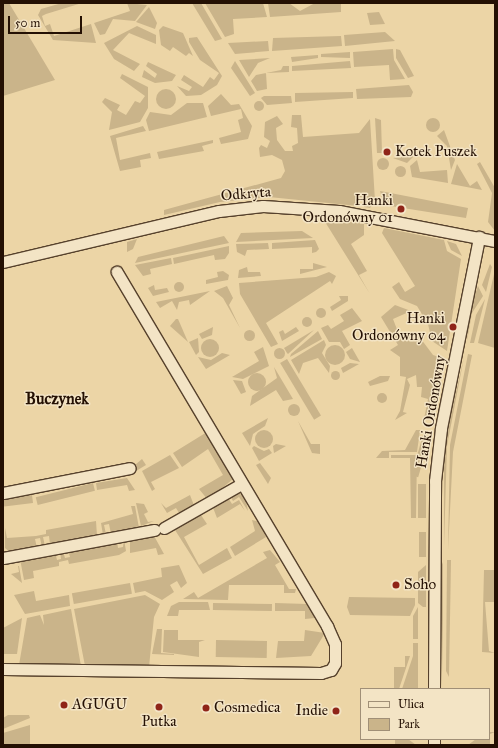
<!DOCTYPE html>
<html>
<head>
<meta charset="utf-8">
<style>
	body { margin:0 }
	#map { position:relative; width:498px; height:748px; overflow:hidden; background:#ecd5a6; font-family:"IM FELL Great Primer",serif }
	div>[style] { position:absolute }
	.green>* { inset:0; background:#cab48a; transform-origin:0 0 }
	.round { border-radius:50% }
	.roads { filter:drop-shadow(1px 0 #56412c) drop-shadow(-1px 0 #56412c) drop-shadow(0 1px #56412c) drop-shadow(0 -1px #56412c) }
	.minor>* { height:11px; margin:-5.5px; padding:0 5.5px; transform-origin:5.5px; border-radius:5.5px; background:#f3e4c5 }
	.dots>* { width:11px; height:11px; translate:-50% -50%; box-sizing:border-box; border:2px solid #f3e4c5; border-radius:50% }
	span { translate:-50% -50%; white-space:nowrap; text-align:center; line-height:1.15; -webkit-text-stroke:3px #f3e4c5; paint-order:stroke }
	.poi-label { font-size:15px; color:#241003 }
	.left { translate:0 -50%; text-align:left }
	.right { translate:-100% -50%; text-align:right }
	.street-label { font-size:15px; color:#241003 }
	.neighbourhood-label { font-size:16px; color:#241003; font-weight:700 }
	.frame { position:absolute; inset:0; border:4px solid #241003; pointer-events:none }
	.legend { position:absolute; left:360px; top:688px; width:130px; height:52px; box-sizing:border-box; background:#f3e4c5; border:1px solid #a08f77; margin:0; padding:5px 7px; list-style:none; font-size:12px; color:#241003 }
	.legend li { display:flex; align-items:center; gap:8px; height:20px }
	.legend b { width:20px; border:1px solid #a08f77 }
	.scale { position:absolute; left:8px; top:16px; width:74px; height:18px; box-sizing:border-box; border:2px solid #241003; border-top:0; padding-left:5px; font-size:12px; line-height:14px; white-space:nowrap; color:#241003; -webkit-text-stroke:3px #f3e4c5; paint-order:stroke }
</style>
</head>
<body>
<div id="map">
	<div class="green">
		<div style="clip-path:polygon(3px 3px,9px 3px,55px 80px,3px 96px)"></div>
		<div style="clip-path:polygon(62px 3px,82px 3px,46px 14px,42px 16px,45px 26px,50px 24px,54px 36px,91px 24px,96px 43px,53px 40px,38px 15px,41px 9px)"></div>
		<div style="clip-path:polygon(127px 3px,147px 5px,135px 21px,113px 19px,105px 34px,100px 35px,94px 23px,130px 11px)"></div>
		<div style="clip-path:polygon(192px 3px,201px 3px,222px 39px,215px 41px)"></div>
		<div style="clip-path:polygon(205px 3px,263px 3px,267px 17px,233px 19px,234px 34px,225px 37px)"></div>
		<div style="clip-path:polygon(268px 3px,289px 3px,300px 11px,315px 3px,341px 3px,341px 12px,270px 17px)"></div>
		<div style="clip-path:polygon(149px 7px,157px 23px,155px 29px,136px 22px)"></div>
		<div style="clip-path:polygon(379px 12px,385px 24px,370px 25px,367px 13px)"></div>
		<div style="clip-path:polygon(137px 26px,156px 35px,156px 44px,129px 33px,113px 50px,140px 64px,134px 71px,114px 59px,104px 43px)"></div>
		<div style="clip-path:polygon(163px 26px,183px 33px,193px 56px,189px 53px,186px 56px,173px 47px,170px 51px,161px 45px,159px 30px)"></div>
		<div style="clip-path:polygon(385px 32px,395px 41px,345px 46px,344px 35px)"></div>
		<div style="clip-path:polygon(341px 36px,342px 46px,272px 51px,273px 38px)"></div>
		<div style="clip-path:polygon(197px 37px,222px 76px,217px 85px,201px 95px,186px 96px,177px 86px,189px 91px,192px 87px,181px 80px,184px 75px,203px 87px,210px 77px,214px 80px,219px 73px,200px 60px,189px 42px,189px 38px)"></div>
		<div style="clip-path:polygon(268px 41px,269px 51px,235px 54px,228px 43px)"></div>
		<div style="clip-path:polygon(393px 49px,394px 60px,405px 79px,390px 80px,389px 65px,354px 67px,353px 52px)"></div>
		<div style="clip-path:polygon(396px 49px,400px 50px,414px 76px,408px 78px,396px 58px)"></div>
		<div style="clip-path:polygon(350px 52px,350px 58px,321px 57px,321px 54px)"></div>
		<div style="clip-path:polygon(318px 55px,318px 58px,292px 62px,291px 57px)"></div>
		<div style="clip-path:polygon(270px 58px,258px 63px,249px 77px,239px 60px)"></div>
		<div style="clip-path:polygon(235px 61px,255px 93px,250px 96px,231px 68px)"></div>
		<div style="clip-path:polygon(350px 61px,351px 68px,292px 71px,292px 66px)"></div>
		<div style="clip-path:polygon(148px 62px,176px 75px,172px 81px,155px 83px,142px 77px,144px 70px,155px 78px,157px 74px,146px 66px)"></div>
		<div style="clip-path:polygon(283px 66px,289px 66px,289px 72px,266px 73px,267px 89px,257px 91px,251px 81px,256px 75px,281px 70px)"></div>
		<div style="clip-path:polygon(122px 74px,148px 87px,148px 108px,140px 122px,109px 130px,112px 112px,102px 102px,105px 98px,120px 105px,117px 110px,126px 115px,135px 101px,140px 103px,145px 96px,120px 78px)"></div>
		<div style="clip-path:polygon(409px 85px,413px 92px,411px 97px,357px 99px,356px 89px)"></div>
		<div class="round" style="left:156px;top:89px;width:20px;height:20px"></div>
		<div style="clip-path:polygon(353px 92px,353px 98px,295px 102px,295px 93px)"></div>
		<div style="clip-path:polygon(221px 94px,231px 105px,239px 104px,252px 126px,248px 139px,221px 144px,219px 138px,241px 132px,238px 120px,243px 118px,241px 109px,211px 116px,208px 106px)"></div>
		<div style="clip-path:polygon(264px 96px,291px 96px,292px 103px,267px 105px,261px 98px)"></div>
		<div class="round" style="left:254px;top:101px;width:10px;height:10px"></div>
		<div style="clip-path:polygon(187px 103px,203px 103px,207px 117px,149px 131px,146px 120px,150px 112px,171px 115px)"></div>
		<div style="clip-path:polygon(292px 115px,301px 115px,303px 137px,359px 133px,370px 119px,375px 201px,370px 208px,364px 207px,364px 198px,359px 197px,358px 206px,269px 197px,220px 202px,164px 215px,164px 210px,281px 178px,285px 171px,282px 160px,272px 155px,260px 157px,259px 148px,261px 145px,267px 148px,270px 141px,264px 137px,265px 122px,277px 116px,283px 124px,276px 128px,277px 140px,285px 151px,293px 151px,292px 146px,298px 143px,297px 128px,291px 127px)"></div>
		<div style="clip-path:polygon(375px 118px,381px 120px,382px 153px,377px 153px)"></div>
		<div class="round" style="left:426px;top:118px;width:14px;height:14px"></div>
		<div style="clip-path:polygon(143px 126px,146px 131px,116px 138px,120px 160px,150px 153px,151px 158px,140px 160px,141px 167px,120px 171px,110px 136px)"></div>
		<div style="clip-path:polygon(444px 130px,455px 160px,451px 170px,447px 146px,437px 136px)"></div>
		<div style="clip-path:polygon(213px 140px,213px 143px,202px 146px,204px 151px,159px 159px,157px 152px)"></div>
		<div style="clip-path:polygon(413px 157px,407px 163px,393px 158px,413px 156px)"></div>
		<div class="round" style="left:377px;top:158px;width:12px;height:12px"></div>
		<div style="clip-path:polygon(417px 160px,420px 172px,447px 170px,448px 183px,412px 177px,410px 166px)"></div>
		<div style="clip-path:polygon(480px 162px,495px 188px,495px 231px,488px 222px,492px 193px,477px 164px)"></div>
		<div style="clip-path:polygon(457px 164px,470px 186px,477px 181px,482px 190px,451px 184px)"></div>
		<div class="round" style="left:394.5px;top:165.5px;width:11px;height:11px"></div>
		<div style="clip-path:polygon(380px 191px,468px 208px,466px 218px,384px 205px)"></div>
		<div style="clip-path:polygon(322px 217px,364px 224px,364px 235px,351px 244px,367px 271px,359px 275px,370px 294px)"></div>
		<div style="clip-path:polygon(384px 228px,444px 240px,447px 251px,461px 259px,447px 351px,432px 341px,428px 324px,417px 306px,400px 299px,392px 287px,399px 282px,405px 292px,415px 286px,382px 233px)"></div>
		<div style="clip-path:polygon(302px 231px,313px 238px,236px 242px,241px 233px)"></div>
		<div style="clip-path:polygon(224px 236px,229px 243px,135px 263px,138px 257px)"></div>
		<div style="clip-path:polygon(137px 239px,133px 249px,127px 252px,127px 242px)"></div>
		<div style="clip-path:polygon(315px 240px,319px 249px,316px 252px,312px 253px,312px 247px,272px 249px,272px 243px)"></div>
		<div style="clip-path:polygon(447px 241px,456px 244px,462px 256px,451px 250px)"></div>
		<div style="clip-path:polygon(268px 243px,269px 249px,247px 250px,245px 256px,237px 252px,236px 244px)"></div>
		<div style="clip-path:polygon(229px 246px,229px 253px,225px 259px,215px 260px,214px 255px,174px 264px,173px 258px)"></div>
		<div style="clip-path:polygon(171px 258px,172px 264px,150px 269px,151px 274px,143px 276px,135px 265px)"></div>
		<div style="clip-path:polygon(313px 263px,327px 267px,300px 274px,300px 269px,313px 269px)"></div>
		<div style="clip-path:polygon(490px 264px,492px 267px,486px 292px,482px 285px)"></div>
		<div style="clip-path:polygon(247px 267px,248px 272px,260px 272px,261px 276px,238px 278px,239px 270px)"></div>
		<div style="clip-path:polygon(495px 270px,495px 348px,478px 343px)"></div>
		<div style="clip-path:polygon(223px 271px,229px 275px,228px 280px,206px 284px,206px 280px,218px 277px,217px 272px)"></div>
		<div style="clip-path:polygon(329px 272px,336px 276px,332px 284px,330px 281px,266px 323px,278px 344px,271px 347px,240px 294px,239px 283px,316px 277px)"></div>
		<div class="round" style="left:174px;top:282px;width:10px;height:10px"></div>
		<div style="clip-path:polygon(154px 285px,155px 290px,167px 288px,169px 292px,153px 296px,148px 288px)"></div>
		<div style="clip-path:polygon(227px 286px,233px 298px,229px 305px,240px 328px,223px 298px,214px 291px)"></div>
		<div style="clip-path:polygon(478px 286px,483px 296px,472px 313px,467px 341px,469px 312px)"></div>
		<div style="clip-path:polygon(210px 291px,190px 305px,189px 300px,179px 302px,177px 310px,172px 301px,160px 308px,156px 302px)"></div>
		<div style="clip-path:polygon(339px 296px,348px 296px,348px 301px,332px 311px,330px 307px,341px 300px)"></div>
		<div style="clip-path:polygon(485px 299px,474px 343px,470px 343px,476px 315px)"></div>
		<div style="clip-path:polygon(395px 305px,411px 311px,393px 319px,398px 332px,406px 337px,410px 333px,418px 335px,433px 355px,445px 359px,431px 420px,424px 419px,428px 399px,421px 397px,422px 387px,417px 387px,416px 375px,407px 379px,410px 385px,403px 412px,407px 413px,395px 420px,400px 411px,406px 377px,400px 376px,400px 357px,390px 350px,398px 345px,381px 317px)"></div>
		<div style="clip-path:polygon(352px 308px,362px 321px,342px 331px,350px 345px,344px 349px,340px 342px,329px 342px,321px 328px,328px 325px,331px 329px,344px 321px,340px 315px)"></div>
		<div class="round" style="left:316px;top:308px;width:10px;height:10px"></div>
		<div class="round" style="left:302px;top:317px;width:10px;height:10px"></div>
		<div style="clip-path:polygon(176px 319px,178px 319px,188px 342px,170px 326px)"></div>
		<div style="clip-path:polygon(213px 327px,212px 335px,202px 339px,199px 334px)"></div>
		<div style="clip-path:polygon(296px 327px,299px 331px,282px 341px,279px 332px,283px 330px,285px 334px)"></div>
		<div class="round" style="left:243.5px;top:329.5px;width:11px;height:11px"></div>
		<div style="clip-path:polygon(314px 330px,288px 354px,287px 353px,284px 348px)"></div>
		<div style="clip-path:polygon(318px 331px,322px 339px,290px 357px,291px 354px)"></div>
		<div style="clip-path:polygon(198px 338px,199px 352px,196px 355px,189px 342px)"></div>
		<div class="round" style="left:201px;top:339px;width:18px;height:18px"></div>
		<div style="clip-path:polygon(324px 340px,326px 345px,322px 353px,330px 366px,329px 373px,318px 358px,303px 363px,299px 374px,291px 360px)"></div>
		<div class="round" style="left:325px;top:345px;width:20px;height:20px"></div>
		<div style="clip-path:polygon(263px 347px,269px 366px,243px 379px,232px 377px,259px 361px,254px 352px)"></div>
		<div class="round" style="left:273.5px;top:347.5px;width:11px;height:11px"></div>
		<div style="clip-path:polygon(352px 348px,360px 362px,350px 359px,346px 352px)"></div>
		<div style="clip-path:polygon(222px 353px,230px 355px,206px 369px,198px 357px,211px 360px)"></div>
		<div style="clip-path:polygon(468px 354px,472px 355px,453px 452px,448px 550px,450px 445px)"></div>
		<div style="clip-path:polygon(464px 357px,447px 446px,444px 546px,444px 445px)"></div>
		<div style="left:287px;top:359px;width:66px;height:8px;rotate:59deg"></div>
		<div style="clip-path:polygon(350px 363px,359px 364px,343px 373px,341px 368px)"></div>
		<div style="clip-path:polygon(274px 367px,293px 399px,283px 401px,276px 390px,250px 406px,252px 396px,277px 378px)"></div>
		<div class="round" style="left:330.5px;top:370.5px;width:9px;height:9px"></div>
		<div class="round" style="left:248px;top:373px;width:18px;height:18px"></div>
		<div style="clip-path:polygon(380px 376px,390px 376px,388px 381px,370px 386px,368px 382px)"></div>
		<div style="clip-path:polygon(233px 380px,242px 381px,246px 392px,241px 394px)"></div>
		<div class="round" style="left:377px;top:393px;width:10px;height:10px"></div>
		<div class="round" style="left:288px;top:404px;width:12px;height:12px"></div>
		<div style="clip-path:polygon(268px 418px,265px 426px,253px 434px,250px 446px,242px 433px)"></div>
		<div style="clip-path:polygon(298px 421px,311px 444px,320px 444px,320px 454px,312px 453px)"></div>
		<div class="round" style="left:255px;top:430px;width:18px;height:18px"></div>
		<div style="clip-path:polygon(416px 430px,420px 430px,417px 452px,389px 452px,389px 458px,376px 458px,382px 451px,405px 450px)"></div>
		<div style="clip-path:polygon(207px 432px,233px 479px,208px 500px,199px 489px,223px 475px,208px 449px,182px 467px,173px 453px)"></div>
		<div style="left:423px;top:435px;width:7px;height:42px;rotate:16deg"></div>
		<div style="clip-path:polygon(276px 444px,286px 446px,274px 453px,273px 446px)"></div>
		<div style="clip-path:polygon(254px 446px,264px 451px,269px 449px,272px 453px,259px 461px,252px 448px)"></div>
		<div style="clip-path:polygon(170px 455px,179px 468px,151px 482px,155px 489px,152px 491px,142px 471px)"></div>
		<div style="clip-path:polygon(391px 455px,417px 455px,416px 518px,411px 518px,410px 458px,391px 458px)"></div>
		<div style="clip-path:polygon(142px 459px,146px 465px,136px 471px,135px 465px)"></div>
		<div style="clip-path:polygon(260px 463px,271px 478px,268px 484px,256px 465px)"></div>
		<div style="clip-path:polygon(127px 478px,135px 490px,129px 491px,127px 485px,97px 490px,96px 483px)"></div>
		<div style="left:93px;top:483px;width:8px;height:59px;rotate:76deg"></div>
		<div style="left:426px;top:484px;width:34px;height:8px;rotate:90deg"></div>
		<div style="clip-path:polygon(235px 492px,245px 496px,248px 511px,239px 497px,233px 501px,229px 494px)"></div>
		<div style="left:32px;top:495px;width:8px;height:29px;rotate:83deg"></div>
		<div style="clip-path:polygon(190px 495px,195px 508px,181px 516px,176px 508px,167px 513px,161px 503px,166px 508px)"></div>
		<div style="clip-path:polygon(227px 496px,232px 504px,239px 500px,245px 511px,240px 504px,217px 518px,212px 505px)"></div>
		<div style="clip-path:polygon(136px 503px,144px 504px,148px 512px,144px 514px,148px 522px,154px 521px,141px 526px)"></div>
		<div style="clip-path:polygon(131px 506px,135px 506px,139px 528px,111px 534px,109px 524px,104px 525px,106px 534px,103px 535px,101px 523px,133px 514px)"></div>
		<div style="clip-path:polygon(199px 512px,207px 524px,184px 537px,199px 565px,227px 548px,232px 558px,203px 574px,175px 530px)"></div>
		<div style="clip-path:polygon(252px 520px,260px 522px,266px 537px,235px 556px,230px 547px,255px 531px)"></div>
		<div style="clip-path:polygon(96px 521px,97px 536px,50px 545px,49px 536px,43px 537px,45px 546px,42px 547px,40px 538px,35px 539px,37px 548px,11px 553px,5px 548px,5px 528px,7px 538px,36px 536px,46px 534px,46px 530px)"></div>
		<div style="left:419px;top:532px;width:7px;height:25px"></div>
		<div style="clip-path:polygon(153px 534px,164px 554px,158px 555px,156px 548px,130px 553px,130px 538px)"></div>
		<div style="clip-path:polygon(124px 539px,126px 551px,119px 555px,69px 564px,68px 560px,59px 562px,59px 566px,33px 571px,34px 578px,24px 580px,20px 559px,55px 552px,57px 560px,61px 559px,60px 551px,63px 551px,65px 558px,70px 557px,68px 550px,117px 541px,118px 548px,123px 547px)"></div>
		<div style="clip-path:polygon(270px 550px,280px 562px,275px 565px,289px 589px,296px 589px,295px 593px,284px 593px,284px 585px,229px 585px,228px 600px,183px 599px,194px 592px,198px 598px,267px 558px,263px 552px)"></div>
		<div style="clip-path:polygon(447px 560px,451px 560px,449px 677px,446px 671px)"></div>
		<div style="clip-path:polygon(443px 562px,443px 673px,441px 567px)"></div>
		<div style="clip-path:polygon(179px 565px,187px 583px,181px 588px,177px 581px,170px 585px,174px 592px,162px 600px,145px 591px,135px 593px,133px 583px,162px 577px,161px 568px)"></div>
		<div style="clip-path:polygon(426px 565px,426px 607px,423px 607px,418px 603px,418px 572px)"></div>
		<div style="clip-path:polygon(18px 566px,19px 566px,22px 583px,11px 574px,19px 572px)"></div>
		<div style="clip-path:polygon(484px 570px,495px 570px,495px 602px,485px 602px,489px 651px,495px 653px,482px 652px)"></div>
		<div style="left:130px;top:583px;width:11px;height:59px;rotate:80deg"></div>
		<div style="clip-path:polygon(34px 591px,36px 601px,69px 595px,70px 606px,25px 614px,14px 595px)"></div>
		<div style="clip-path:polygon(145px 595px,160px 604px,154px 617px,149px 667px,85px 666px,74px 609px)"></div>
		<div style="clip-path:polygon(349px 597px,415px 598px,415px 605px,410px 616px,350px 615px,347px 607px)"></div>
		<div style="clip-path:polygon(179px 602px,208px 602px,210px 610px,179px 610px,178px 616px,167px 616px,171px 606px)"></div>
		<div style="left:213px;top:603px;width:59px;height:7px;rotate:1deg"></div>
		<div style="clip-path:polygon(275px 603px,307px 604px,315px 618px,305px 619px,305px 611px,275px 611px)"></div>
		<div style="clip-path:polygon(418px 607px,418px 639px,413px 639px,413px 616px)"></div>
		<div style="clip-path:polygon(71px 609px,81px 666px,19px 665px,27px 618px,40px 615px,44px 625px,43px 615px)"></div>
		<div style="clip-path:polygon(22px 618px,17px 654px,3px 654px,3px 628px)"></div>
		<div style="clip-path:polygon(157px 629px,162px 629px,161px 653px,174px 654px,174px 655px,152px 654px)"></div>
		<div style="clip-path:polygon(164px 630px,178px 630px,178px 640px,205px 640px,199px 642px,199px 657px,163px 652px)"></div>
		<div style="clip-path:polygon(305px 630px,325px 633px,311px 656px,276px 658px,278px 641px,304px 641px)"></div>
		<div style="left:216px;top:640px;width:51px;height:17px;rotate:1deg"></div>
		<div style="clip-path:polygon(413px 643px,418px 643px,418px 689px,402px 689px,413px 656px)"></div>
		<div style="clip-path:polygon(405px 656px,410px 656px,399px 689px,394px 689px,394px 667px,405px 667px)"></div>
		<div style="clip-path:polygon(8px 715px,29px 715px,30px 718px,3px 729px,3px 718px)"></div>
		<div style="clip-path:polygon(30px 725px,30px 745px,3px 745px,3px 733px)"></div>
		<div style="clip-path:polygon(489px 732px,495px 732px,490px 734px,490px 745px,468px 745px,476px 739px,489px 739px)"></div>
		<div style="clip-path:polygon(395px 739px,408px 739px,416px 745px,395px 745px)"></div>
	</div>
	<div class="roads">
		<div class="minor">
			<div style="left:3px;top:262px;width:222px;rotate:-13.3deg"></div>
			<div style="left:219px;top:211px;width:44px;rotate:-6.5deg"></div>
			<div style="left:263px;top:206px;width:76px;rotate:3.8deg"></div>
			<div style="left:339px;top:211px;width:159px;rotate:10.9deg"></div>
			<div style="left:3px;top:493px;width:129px;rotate:-11.1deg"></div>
			<div style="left:164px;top:528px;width:89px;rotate:-29.7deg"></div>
			<div style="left:3px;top:558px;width:154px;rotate:-10.5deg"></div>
			<div style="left:3px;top:669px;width:318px;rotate:0.7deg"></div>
			<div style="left:321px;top:673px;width:10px;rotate:-17deg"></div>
			<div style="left:331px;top:670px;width:8px;rotate:-60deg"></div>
			<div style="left:335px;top:663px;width:19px;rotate:-90deg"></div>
			<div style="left:335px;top:644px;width:20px;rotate:-114deg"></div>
			<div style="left:327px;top:626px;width:412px;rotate:-120.7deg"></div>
			<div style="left:434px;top:689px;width:208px;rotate:-89.7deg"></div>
			<div style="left:435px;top:481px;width:53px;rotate:-83.5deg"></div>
			<div style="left:441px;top:428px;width:195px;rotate:-78.7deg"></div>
			<div style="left:434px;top:739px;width:6px;rotate:90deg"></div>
		</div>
	</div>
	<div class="dots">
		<div style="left:387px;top:152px;background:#8f2418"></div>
		<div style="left:401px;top:209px;background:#8f2418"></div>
		<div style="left:453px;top:327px;background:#8f2418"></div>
		<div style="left:396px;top:585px;background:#8f2418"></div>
		<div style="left:64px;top:705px;background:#8f2418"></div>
		<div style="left:159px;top:707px;background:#8f2418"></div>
		<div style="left:206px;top:708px;background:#8f2418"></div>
		<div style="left:336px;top:711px;background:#8f2418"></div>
	</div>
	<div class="poi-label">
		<span class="left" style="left:395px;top:152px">Kotek Puszek</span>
		<span class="right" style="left:393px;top:209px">Hanki<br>Ordonówny 01</span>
		<span class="right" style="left:445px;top:327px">Hanki<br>Ordonówny 04</span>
		<span class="left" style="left:404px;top:585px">Soho</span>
		<span class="left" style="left:72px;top:705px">AGUGU</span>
		<span class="left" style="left:214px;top:708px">Cosmedica</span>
		<span class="right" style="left:328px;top:711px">Indie</span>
		<span style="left:159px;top:722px">Putka</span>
	</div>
	<div class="street-label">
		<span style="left:246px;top:194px;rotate:-5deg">Odkryta</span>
		<span style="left:431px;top:412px;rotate:-80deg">Hanki Ordonówny</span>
	</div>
	<div class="neighbourhood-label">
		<span style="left:57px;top:399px">Buczynek</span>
	</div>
	<div class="frame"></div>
	<ul class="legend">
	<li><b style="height:5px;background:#f3e4c5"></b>Ulica</li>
	<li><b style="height:11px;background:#cab48a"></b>Park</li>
	</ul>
	<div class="scale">50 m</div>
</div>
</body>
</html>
